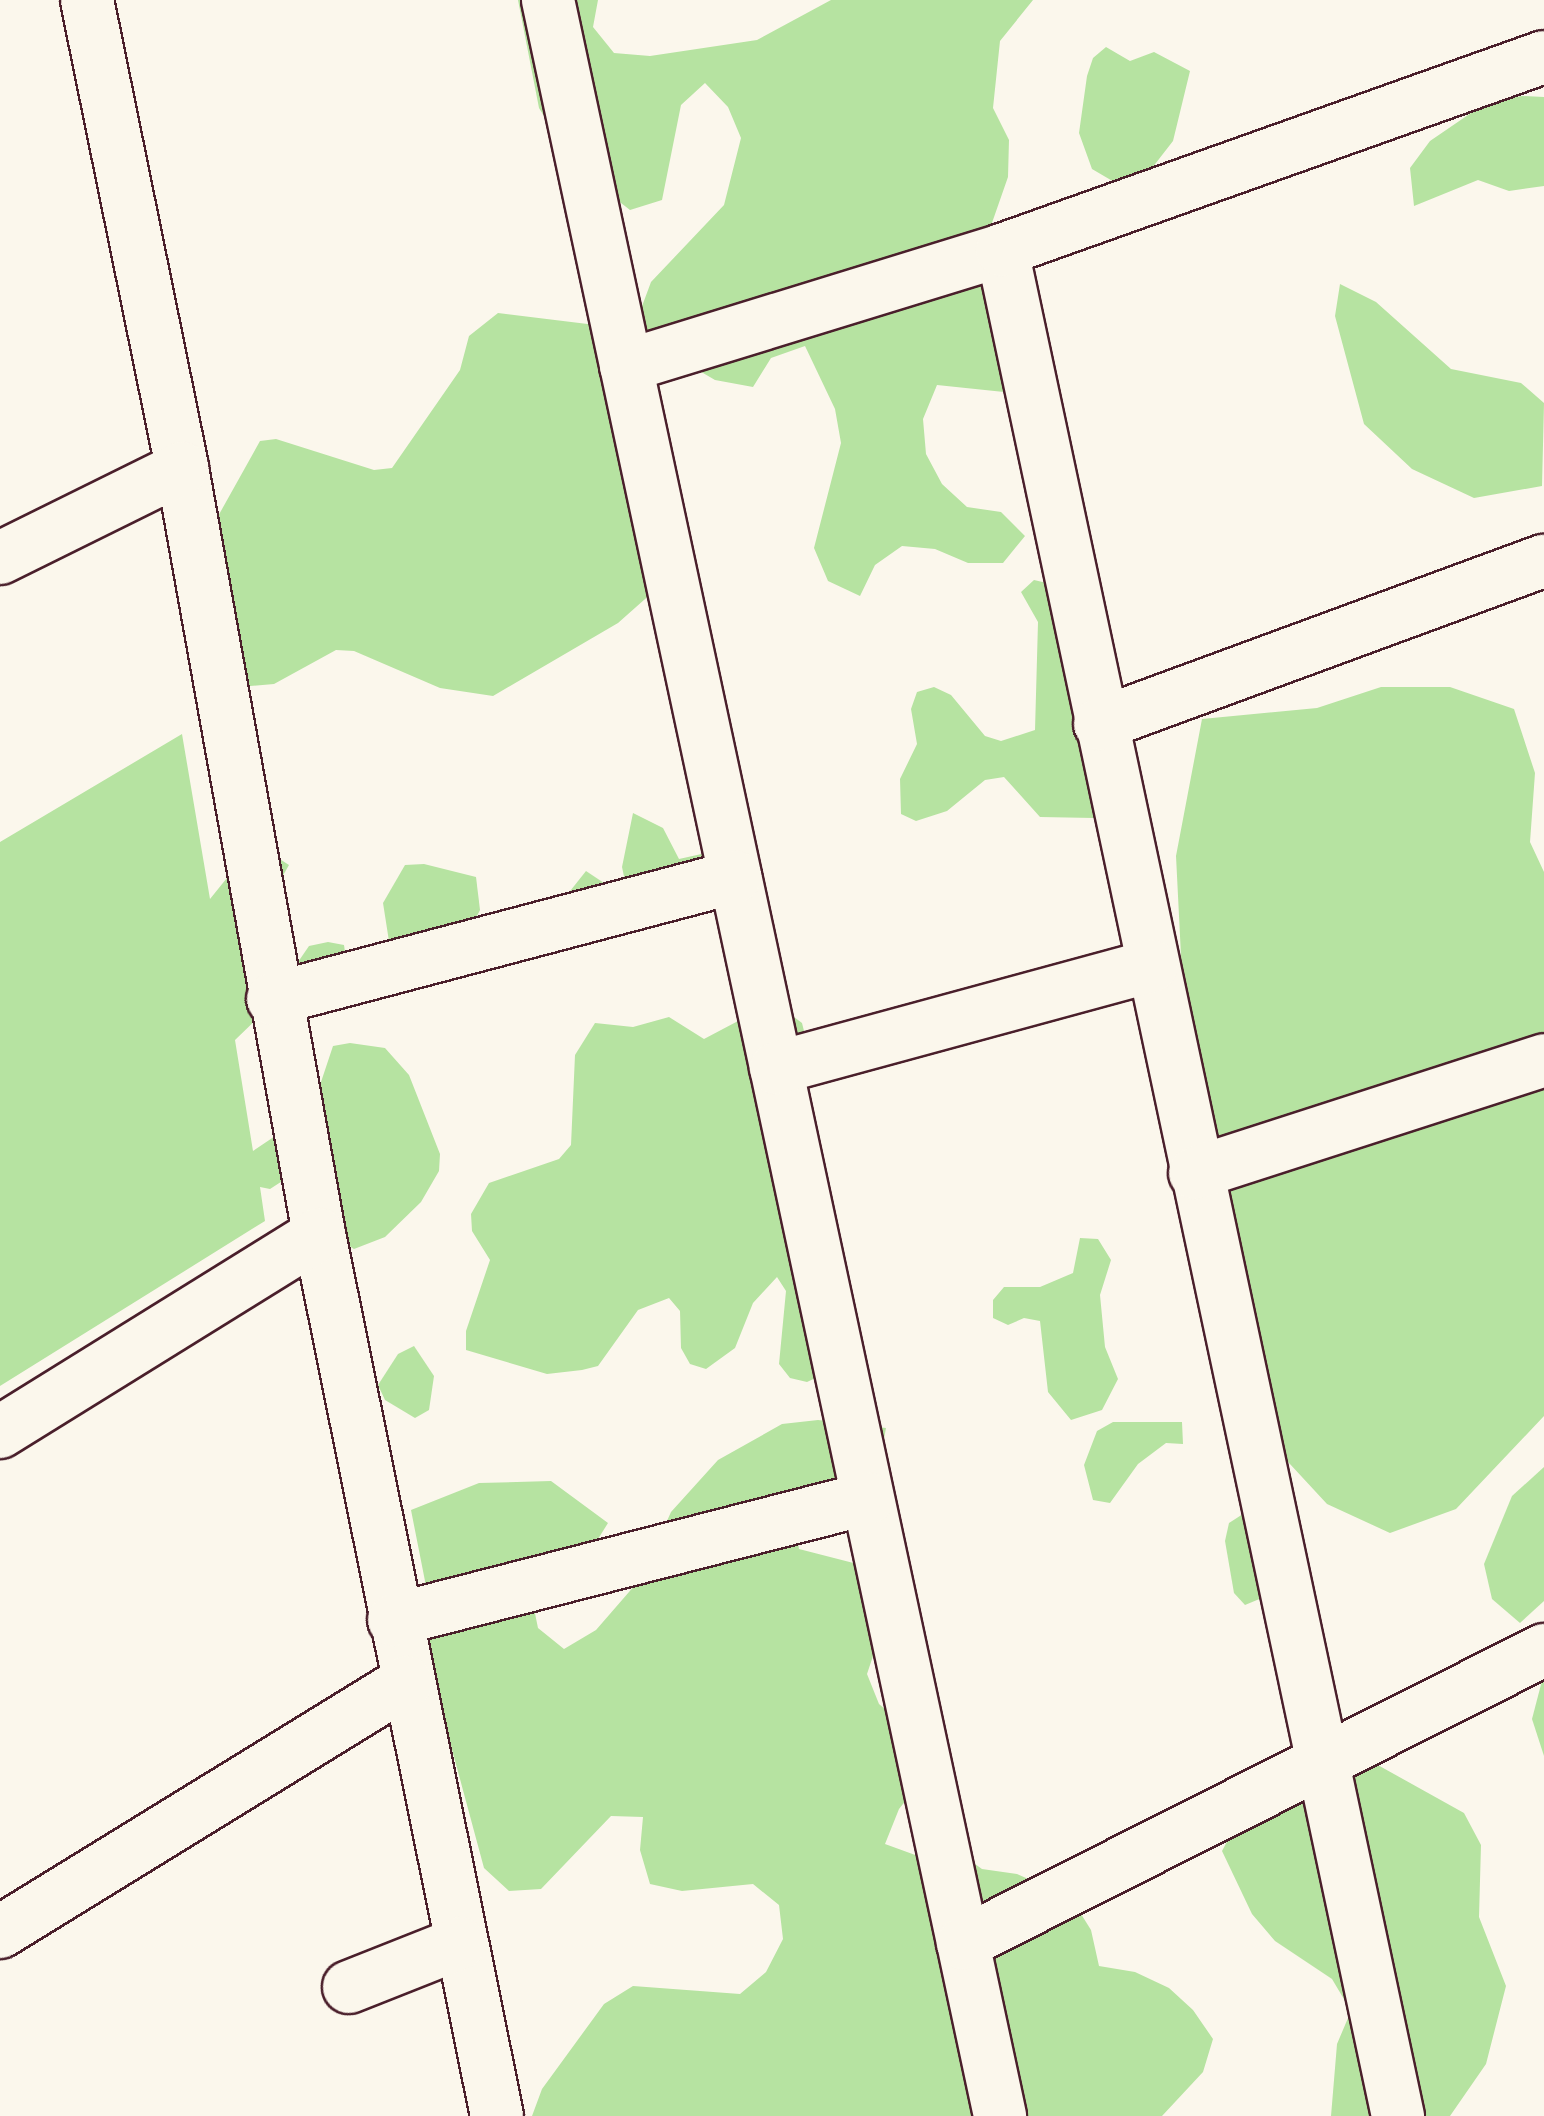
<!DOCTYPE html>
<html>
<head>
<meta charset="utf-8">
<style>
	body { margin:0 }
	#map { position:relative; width:1544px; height:2116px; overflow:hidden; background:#fbf7ec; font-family:Dekko,sans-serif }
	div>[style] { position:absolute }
	.green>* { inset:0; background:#b6e3a1 }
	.roads { filter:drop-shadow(2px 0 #4a1f2b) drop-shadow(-2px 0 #4a1f2b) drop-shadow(0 2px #4a1f2b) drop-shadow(0 -2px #4a1f2b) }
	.minor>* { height:52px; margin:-26px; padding:0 26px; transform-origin:26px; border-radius:26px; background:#fbf7ec }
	span { translate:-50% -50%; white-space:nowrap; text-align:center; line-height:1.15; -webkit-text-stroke:9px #fbf7ec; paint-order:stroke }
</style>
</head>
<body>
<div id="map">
	<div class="green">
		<div style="clip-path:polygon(518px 0,598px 0,593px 27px,614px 53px,650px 56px,757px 40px,831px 0,1033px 0,1000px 41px,993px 108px,1009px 140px,1008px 177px,986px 240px,1029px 367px,1004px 392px,937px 385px,923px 419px,926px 454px,942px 484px,967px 507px,1001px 512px,1025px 536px,1003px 563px,968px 563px,935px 549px,902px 546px,875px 565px,860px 596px,828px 581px,814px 548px,841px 443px,835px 409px,805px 346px,771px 358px,753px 387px,715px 380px,657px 346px,638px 317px,651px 282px,724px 205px,741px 138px,728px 107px,705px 83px,681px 105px,662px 200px,630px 210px,575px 167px,539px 108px)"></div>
		<div style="clip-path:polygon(1106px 47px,1130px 61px,1154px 52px,1190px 71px,1173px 141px,1152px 168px,1121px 186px,1092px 169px,1079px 133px,1087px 76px,1093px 58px)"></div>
		<div style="clip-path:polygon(1522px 96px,1544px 97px,1544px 186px,1509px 191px,1478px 180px,1414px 206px,1410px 168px,1430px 141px,1487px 102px)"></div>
		<div style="clip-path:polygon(1340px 284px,1376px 302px,1451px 369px,1521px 383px,1544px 403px,1542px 486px,1474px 498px,1412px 469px,1364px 424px,1335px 316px)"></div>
		<div style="clip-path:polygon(498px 313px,612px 327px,671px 576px,618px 623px,493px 696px,440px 688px,354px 651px,336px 650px,274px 684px,239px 687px,207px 536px,260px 441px,276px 439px,374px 470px,392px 468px,460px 370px,469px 336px)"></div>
		<div style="clip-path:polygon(1034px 580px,1051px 584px,1096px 784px,1094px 818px,1040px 817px,1004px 777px,985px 780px,947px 811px,916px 821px,901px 814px,900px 779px,917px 744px,911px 709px,917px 692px,934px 687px,951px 695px,985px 736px,1001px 741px,1035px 730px,1038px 622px,1021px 592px)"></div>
		<div style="clip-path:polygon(1381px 687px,1450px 687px,1514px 709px,1535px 773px,1530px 842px,1544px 872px,1544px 1416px,1456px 1509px,1390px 1533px,1327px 1504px,1277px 1450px,1237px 1319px,1175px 1195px,1162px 1128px,1183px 996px,1176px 856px,1202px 719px,1317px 708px)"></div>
		<div style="clip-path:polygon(182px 734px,210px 899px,239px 863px,275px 856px,289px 865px,273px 893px,262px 1014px,235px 1040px,253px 1151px,296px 1122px,317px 1094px,333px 1046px,350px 1043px,385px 1048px,409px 1075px,440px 1154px,439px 1171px,421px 1202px,385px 1237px,354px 1249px,340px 1240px,335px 1223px,338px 1186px,324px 1154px,270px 1189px,260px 1187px,265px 1221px,0 1386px,0 842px)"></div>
		<div style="clip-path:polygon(633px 813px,663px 828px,679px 859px,715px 851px,721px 869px,626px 886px,622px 867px)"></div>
		<div style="clip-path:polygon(424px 864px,476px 877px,480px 910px,471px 928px,391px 954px,383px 903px,405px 865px)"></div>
		<div style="clip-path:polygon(586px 871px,607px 885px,563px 900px)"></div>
		<div style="clip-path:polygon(328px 942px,344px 945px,349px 979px,289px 975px,309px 946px)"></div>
		<div style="clip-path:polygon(774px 1002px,802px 1023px,813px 1067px,799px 1124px,822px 1375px,807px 1382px,790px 1378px,779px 1364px,786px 1291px,777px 1277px,753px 1303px,735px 1348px,706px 1369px,690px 1364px,681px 1348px,680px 1311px,669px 1298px,638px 1310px,598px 1366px,582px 1370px,547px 1374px,466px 1350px,466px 1331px,490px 1260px,472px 1231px,471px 1214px,489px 1183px,559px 1159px,571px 1145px,575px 1055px,595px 1023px,633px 1027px,669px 1017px,704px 1039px)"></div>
		<div style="clip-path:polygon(1080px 1238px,1098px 1239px,1111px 1260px,1100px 1295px,1105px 1347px,1118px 1379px,1102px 1410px,1071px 1420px,1048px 1392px,1040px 1321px,1024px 1318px,1008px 1325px,993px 1318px,993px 1300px,1004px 1287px,1040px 1287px,1073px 1273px)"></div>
		<div style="clip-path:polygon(414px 1346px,434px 1376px,429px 1410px,415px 1418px,385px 1400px,378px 1385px,398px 1354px)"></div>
		<div style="clip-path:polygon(818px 1420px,886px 1428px,880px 1460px,816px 1490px,794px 1514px,799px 1549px,869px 1567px,878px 1641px,867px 1674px,879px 1704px,931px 1748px,922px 1780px,899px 1809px,885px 1844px,918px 1856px,955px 1850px,982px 1869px,1017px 1874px,1071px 1898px,1091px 1930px,1099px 1966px,1135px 1972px,1169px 1988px,1193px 2010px,1213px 2039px,1203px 2072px,1162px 2116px,532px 2116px,542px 2089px,604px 2004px,633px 1986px,740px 1994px,766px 1972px,783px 1939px,779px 1905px,753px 1884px,682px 1891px,650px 1884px,640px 1850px,643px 1817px,611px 1816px,541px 1889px,509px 1891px,484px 1868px,450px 1742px,408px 1689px,425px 1581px,411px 1510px,479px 1483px,551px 1481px,608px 1523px,588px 1555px,531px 1594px,538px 1628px,564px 1649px,596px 1630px,642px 1577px,671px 1512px,718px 1460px,782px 1424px)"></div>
		<div style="clip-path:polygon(1113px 1422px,1182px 1422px,1183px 1444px,1166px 1443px,1138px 1464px,1110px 1503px,1093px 1500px,1084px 1465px,1097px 1431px)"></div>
		<div style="clip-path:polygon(1544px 1467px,1544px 1601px,1520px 1623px,1492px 1599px,1484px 1564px,1512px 1496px)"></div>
		<div style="clip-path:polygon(1243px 1514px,1274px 1593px,1245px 1605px,1234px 1593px,1225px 1541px,1229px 1523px)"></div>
		<div style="clip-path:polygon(1544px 1673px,1544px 1756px,1532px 1719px)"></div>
		<div style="clip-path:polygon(1358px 1754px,1464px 1813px,1481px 1845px,1479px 1917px,1506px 1986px,1486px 2064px,1450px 2116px,1331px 2116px,1337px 2044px,1351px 2011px,1332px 1979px,1275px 1941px,1252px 1914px,1222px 1851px,1239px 1819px)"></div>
	</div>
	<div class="roads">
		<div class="minor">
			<div style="left:87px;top:0;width:478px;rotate:78.5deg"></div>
			<div style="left:182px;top:468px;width:778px;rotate:79.86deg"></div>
			<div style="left:319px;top:1234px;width:900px;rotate:78.59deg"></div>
			<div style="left:548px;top:0;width:2164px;rotate:77.94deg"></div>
			<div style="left:1002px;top:250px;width:1908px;rotate:78.02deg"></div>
			<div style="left:626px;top:366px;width:393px;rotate:-17.1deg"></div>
			<div style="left:1002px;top:250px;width:575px;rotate:-19.6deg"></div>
			<div style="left:0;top:558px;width:203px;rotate:-26.3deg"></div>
			<div style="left:1100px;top:724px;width:473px;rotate:-20.2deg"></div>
			<div style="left:273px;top:999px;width:478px;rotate:-14.8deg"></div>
			<div style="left:776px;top:1068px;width:389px;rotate:-15.2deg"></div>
			<div style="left:1195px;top:1173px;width:367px;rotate:-17.9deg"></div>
			<div style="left:0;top:1432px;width:375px;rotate:-31.8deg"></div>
			<div style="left:394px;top:1620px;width:489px;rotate:-14.4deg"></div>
			<div style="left:0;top:1932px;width:477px;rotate:-31.6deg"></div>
			<div style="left:963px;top:1943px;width:651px;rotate:-26.76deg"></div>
			<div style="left:349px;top:1987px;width:119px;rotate:-21.6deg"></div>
		</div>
	</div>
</div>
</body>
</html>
